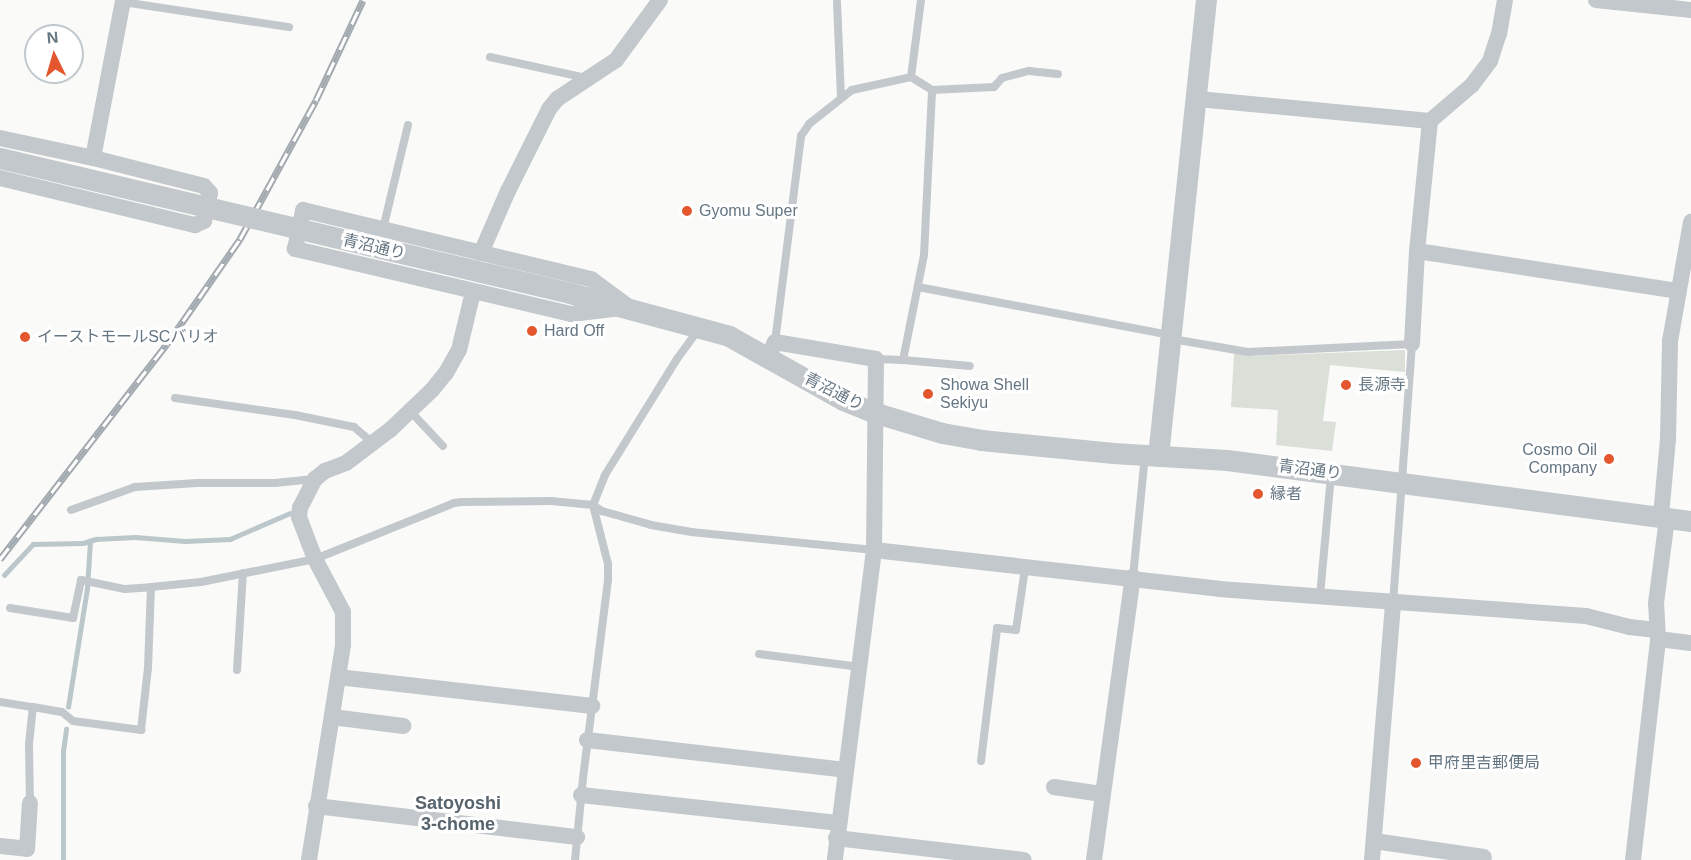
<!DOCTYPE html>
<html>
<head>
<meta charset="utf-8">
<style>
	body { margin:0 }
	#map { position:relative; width:1691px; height:860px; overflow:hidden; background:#fafaf8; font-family:Helvetica,"Noto Sans JP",sans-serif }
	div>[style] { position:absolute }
	.green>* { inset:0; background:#dadfd7 }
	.stream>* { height:4.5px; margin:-2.25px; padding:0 2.25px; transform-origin:2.25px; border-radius:2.25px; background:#bbc7cb }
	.service>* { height:8px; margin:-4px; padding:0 4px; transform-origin:4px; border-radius:4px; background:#c3c8cc }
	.minor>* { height:16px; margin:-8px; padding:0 8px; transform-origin:8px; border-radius:8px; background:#c3c8cc }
	.tertiary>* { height:21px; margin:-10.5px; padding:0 10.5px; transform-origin:10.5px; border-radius:10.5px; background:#c3c8cc }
	.rail>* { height:7px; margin-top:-3.5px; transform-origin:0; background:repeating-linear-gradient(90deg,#fff 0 14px,#a2aab0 0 28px); box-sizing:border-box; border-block:2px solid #a2aab0 }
	.tertiary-bridge>* { height:21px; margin:-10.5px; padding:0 10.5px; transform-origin:10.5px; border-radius:10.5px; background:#c3c8cc }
	.dots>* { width:16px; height:16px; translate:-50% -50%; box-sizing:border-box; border:3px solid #fff; border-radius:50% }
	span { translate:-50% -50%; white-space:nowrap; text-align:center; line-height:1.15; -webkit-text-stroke:6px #fff; paint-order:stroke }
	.poi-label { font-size:16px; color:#657683 }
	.left { translate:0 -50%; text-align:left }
	.right { translate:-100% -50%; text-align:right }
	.street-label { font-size:16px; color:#657683 }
	.neighbourhood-label { font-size:18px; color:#57646e; font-weight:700 }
	.north { position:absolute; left:24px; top:24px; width:60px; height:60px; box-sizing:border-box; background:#fff; border:2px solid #c1c8cd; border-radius:50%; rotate:355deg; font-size:16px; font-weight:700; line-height:24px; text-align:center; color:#657683 }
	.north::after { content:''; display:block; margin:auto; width:21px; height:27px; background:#e4572e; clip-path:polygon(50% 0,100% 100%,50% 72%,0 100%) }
</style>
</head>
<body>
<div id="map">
	<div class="green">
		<div style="clip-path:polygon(1405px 350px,1405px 372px,1330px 365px,1323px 421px,1336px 422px,1332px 451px,1276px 445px,1278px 410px,1231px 407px,1234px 353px,1248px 356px)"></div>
	</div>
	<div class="stream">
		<div style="left:4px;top:575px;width:42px;rotate:-46.9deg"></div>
		<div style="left:33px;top:544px;width:50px;rotate:-1.1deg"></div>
		<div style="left:83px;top:543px;width:14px;rotate:-17deg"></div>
		<div style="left:96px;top:539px;width:39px;rotate:-3deg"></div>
		<div style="left:135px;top:537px;width:50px;rotate:4.6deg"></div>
		<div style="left:185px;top:541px;width:45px;rotate:-2.5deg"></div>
		<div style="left:230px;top:539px;width:65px;rotate:-23.4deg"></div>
		<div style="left:68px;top:707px;width:121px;rotate:-80.9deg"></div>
		<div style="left:87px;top:588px;width:47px;rotate:-86.3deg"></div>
		<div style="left:63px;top:860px;width:109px;rotate:-90deg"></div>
		<div style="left:63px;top:751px;width:22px;rotate:-82deg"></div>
	</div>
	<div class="service">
		<div style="left:123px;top:2px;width:168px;rotate:8.6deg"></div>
		<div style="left:837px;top:2px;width:96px;rotate:87.6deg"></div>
		<div style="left:490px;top:57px;width:98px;rotate:12.3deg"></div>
		<div style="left:932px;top:90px;width:62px;rotate:-2.8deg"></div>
		<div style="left:994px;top:87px;width:12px;rotate:-48deg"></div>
		<div style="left:1002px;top:78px;width:28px;rotate:-15deg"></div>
		<div style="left:1029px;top:71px;width:29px;rotate:6deg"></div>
		<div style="left:383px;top:229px;width:107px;rotate:-76.5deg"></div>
		<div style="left:918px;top:287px;width:257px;rotate:10.8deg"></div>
		<div style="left:1172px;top:339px;width:77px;rotate:9.7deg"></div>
		<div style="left:1248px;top:352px;width:164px;rotate:-2.8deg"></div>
		<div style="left:1412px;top:344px;width:259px;rotate:94.2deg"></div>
		<div style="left:775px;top:342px;width:208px;rotate:-82.8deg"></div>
		<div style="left:801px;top:136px;width:14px;rotate:-56deg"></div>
		<div style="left:809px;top:124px;width:55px;rotate:-38.3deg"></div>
		<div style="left:852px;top:90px;width:60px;rotate:-12.4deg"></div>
		<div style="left:876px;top:359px;width:27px;rotate:2deg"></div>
		<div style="left:903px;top:360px;width:107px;rotate:-78.7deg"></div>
		<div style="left:924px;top:255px;width:165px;rotate:-87.2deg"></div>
		<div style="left:932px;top:90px;width:25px;rotate:-148deg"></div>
		<div style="left:911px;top:77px;width:78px;rotate:-82.6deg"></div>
		<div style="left:903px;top:360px;width:67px;rotate:5.1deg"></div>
		<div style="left:175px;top:398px;width:121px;rotate:8.1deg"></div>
		<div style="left:295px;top:415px;width:60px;rotate:11.5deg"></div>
		<div style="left:354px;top:427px;width:25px;rotate:40deg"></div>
		<div style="left:410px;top:411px;width:48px;rotate:46.7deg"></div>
		<div style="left:71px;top:510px;width:68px;rotate:-19.8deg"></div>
		<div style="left:135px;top:487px;width:62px;rotate:-3.7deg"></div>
		<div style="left:197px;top:483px;width:78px"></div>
		<div style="left:275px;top:483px;width:39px;rotate:-6deg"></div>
		<div style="left:1133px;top:577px;width:123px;rotate:-84.4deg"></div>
		<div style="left:1320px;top:596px;width:122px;rotate:-84.8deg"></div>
		<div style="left:10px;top:608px;width:64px;rotate:9deg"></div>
		<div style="left:73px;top:618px;width:39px;rotate:-78deg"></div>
		<div style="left:81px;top:580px;width:45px;rotate:11.6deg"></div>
		<div style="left:125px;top:589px;width:26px;rotate:-4deg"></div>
		<div style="left:151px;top:587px;width:50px;rotate:-5.7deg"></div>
		<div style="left:201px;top:582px;width:116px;rotate:-11.4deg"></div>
		<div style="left:315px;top:559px;width:150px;rotate:-21.9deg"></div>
		<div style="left:454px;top:503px;width:8px;rotate:-7deg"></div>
		<div style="left:462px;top:502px;width:89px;rotate:-0.6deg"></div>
		<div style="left:551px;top:501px;width:42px;rotate:5.4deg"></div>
		<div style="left:593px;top:505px;width:11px;rotate:34deg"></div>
		<div style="left:602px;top:511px;width:51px;rotate:15.9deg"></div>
		<div style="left:651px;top:525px;width:41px;rotate:9.9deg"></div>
		<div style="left:691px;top:532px;width:184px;rotate:5.6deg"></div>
		<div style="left:759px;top:654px;width:102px;rotate:7.3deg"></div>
		<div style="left:237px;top:670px;width:97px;rotate:-86.5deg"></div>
		<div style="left:0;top:702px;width:33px;rotate:9deg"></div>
		<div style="left:981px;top:761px;width:134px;rotate:-83.1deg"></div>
		<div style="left:997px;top:628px;width:19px;rotate:6deg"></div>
		<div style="left:1016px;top:630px;width:63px;rotate:-81.7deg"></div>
		<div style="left:30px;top:803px;width:59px;rotate:-91deg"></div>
		<div style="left:29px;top:744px;width:37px;rotate:-84deg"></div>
		<div style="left:33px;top:707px;width:29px;rotate:10deg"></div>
		<div style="left:62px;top:712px;width:14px;rotate:39deg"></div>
		<div style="left:73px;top:721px;width:69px;rotate:7.5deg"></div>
		<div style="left:141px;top:730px;width:62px;rotate:-83.6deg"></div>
		<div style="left:148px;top:668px;width:81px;rotate:-87.9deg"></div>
		<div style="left:575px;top:860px;width:82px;rotate:-84.4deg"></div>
		<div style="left:583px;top:778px;width:200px;rotate:-82.8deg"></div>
		<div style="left:608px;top:580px;width:16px;rotate:-90deg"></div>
		<div style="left:608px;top:564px;width:61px;rotate:-104.3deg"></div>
		<div style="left:593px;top:505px;width:32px;rotate:-68deg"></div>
		<div style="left:605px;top:475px;width:137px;rotate:-58.2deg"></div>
		<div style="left:677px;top:359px;width:37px;rotate:-54deg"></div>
	</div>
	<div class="minor">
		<div style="left:1596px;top:0;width:96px;rotate:6deg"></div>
		<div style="left:1198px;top:99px;width:233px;rotate:5.4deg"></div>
		<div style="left:1430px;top:121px;width:131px;rotate:95.7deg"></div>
		<div style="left:1417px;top:251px;width:93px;rotate:93.1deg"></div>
		<div style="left:1430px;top:121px;width:55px;rotate:-40.6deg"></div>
		<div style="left:1472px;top:85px;width:30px;rotate:-53deg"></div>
		<div style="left:1490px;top:61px;width:28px;rotate:-72deg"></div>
		<div style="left:1499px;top:34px;width:35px;rotate:-80deg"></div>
		<div style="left:0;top:138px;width:95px;rotate:12.1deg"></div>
		<div style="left:93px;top:158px;width:161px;rotate:-79.2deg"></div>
		<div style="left:0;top:178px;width:201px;rotate:13.6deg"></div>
		<div style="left:195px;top:225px;width:10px;rotate:-24deg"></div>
		<div style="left:204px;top:221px;width:29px;rotate:-78deg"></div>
		<div style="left:210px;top:193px;width:9px;rotate:-131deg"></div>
		<div style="left:204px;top:186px;width:114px;rotate:-165.8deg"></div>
		<div style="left:303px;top:210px;width:296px;rotate:13.5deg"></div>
		<div style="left:591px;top:279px;width:47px;rotate:36.4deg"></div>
		<div style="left:629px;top:307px;width:58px;rotate:173.1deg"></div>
		<div style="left:571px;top:314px;width:284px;rotate:-166.7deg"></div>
		<div style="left:295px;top:249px;width:40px;rotate:-78deg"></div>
		<div style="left:1417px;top:251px;width:265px;rotate:8.7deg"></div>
		<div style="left:481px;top:253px;width:68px;rotate:-66.5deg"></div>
		<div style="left:508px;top:191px;width:92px;rotate:-63.4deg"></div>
		<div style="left:549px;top:109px;width:13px;rotate:-51deg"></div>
		<div style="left:557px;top:99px;width:71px;rotate:-33.5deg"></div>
		<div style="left:616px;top:60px;width:74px;rotate:-53.7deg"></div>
		<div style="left:768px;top:356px;width:16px;rotate:-63deg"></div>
		<div style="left:775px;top:342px;width:102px;rotate:9.6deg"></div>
		<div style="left:876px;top:359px;width:191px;rotate:90.6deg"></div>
		<div style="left:874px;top:550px;width:312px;rotate:97.2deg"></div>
		<div style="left:1661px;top:516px;width:77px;rotate:-84.8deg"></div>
		<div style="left:1668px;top:439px;width:98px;rotate:-88.8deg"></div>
		<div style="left:1670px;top:341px;width:121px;rotate:-80deg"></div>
		<div style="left:874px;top:550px;width:347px;rotate:6.4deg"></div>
		<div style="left:1219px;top:589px;width:368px;rotate:4.2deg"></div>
		<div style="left:1586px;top:616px;width:44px;rotate:14.3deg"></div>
		<div style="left:1629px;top:627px;width:28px;rotate:6deg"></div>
		<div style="left:1658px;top:639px;width:33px;rotate:7deg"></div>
		<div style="left:338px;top:677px;width:256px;rotate:6.5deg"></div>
		<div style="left:332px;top:717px;width:72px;rotate:7.2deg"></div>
		<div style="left:587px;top:740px;width:260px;rotate:6.6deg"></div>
		<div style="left:1054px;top:787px;width:49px;rotate:8.3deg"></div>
		<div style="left:581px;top:795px;width:258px;rotate:6.2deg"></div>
		<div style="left:316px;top:806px;width:263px;rotate:6.8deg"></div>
		<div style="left:836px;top:838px;width:189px;rotate:6.7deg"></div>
		<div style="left:1374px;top:841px;width:111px;rotate:8.3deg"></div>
		<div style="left:0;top:846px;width:27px;rotate:6deg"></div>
		<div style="left:27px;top:849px;width:46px;rotate:-86.3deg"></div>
		<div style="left:309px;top:860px;width:218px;rotate:-81deg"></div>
		<div style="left:343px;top:645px;width:33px;rotate:-90deg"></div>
		<div style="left:343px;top:612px;width:60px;rotate:-117.8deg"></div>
		<div style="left:315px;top:559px;width:45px;rotate:-110.9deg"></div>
		<div style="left:299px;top:517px;width:9px;rotate:-84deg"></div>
		<div style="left:300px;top:508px;width:33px;rotate:-63deg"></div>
		<div style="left:315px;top:479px;width:13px;rotate:-39deg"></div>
		<div style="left:325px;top:471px;width:22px;rotate:-21deg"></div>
		<div style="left:346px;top:463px;width:55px;rotate:-36.9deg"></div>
		<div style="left:390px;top:430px;width:58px;rotate:-43.6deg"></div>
		<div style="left:432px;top:390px;width:22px;rotate:-51deg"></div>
		<div style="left:446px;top:373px;width:26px;rotate:-61deg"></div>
		<div style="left:459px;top:350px;width:60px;rotate:-76.4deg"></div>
		<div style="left:1094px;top:860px;width:286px;rotate:-82.2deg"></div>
		<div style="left:1372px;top:860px;width:259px;rotate:-85.3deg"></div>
		<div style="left:1633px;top:860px;width:222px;rotate:-83.5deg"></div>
		<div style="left:1658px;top:639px;width:36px;rotate:-93deg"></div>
		<div style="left:1656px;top:603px;width:86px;rotate:-82.6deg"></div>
	</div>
	<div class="tertiary">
		<div style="left:570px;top:293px;width:165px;rotate:15.1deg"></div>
		<div style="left:729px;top:336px;width:131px;rotate:29.3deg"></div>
		<div style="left:843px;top:400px;width:35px;rotate:22deg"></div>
		<div style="left:876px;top:413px;width:69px;rotate:16.9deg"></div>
		<div style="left:942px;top:433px;width:40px;rotate:10deg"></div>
		<div style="left:981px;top:440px;width:133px;rotate:5.6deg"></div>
		<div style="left:1113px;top:453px;width:114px;rotate:3.5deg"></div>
		<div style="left:1227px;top:460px;width:468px;rotate:7.5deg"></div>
		<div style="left:1158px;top:456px;width:459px;rotate:-84deg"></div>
	</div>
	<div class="rail">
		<div style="left:0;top:559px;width:272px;rotate:-52.2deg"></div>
		<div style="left:167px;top:344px;width:128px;rotate:-55.2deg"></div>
		<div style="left:240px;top:239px;width:158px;rotate:-61.3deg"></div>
		<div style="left:316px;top:100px;width:110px;rotate:-64.8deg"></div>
	</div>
	<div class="tertiary-bridge">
		<div style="left:0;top:158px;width:586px;rotate:13.32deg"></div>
	</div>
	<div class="dots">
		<div style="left:687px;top:211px;background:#e4572e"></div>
		<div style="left:532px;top:331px;background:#e4572e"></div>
		<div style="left:25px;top:337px;background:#e4572e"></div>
		<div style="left:1346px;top:385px;background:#e4572e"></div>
		<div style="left:928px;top:394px;background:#e4572e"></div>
		<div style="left:1609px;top:459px;background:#e4572e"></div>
		<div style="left:1258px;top:494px;background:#e4572e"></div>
		<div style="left:1416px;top:763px;background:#e4572e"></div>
	</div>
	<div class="poi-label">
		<span class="left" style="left:699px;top:211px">Gyomu Super</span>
		<span class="left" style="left:544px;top:331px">Hard Off</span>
		<span class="left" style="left:37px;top:337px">イーストモールSCバリオ</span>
		<span class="left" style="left:940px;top:394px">Showa Shell<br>Sekiyu</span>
		<span class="left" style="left:1358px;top:385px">長源寺</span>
		<span class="right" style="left:1597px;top:459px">Cosmo Oil<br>Company</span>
		<span class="left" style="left:1270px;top:494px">縁者</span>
		<span class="left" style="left:1428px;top:763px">甲府里吉郵便局</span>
	</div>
	<div class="street-label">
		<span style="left:374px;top:247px;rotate:13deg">青沼通り</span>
		<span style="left:834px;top:392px;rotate:27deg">青沼通り</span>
		<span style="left:1310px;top:470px;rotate:7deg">青沼通り</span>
	</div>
	<div class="neighbourhood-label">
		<span style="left:458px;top:814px">Satoyoshi<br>3-chome</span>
	</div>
	<div class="north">N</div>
</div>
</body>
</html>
